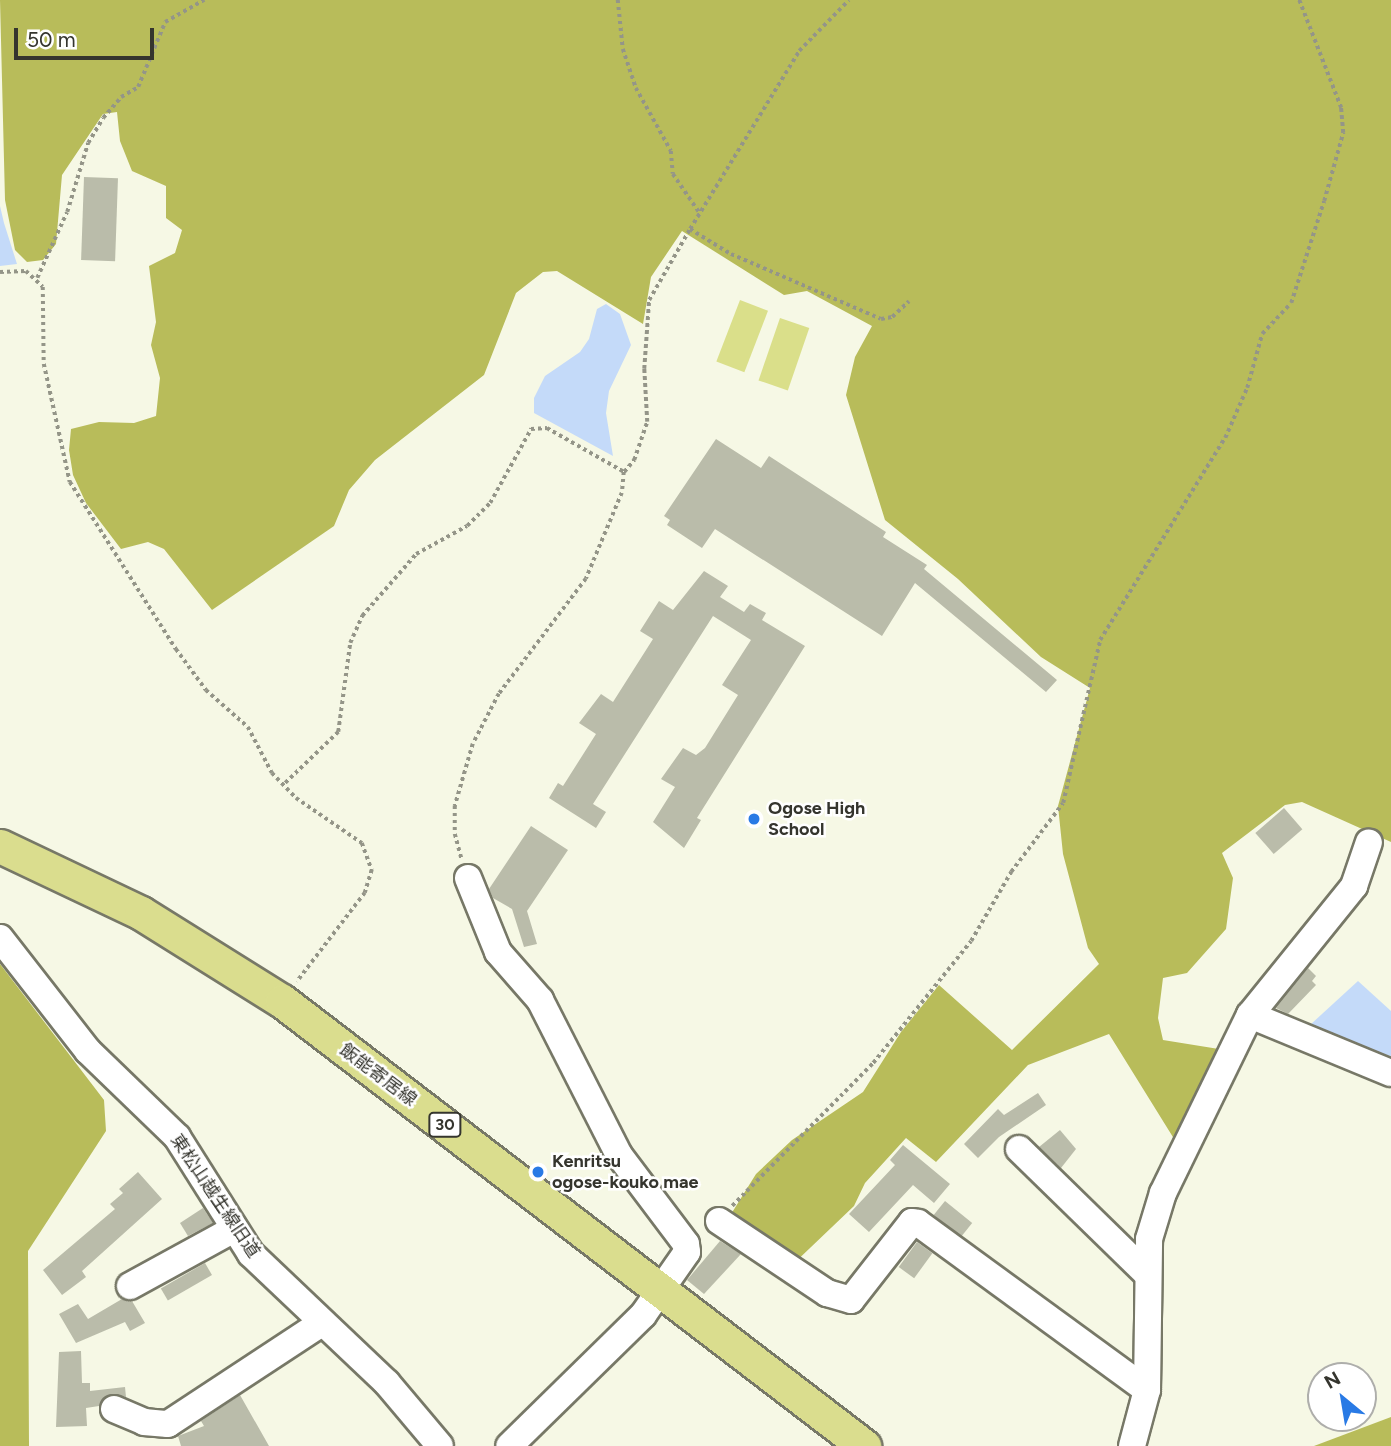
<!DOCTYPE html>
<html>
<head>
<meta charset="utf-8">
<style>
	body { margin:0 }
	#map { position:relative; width:1391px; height:1446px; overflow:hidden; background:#f6f8e5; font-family:Figtree,"Noto Sans JP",sans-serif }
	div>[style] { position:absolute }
	.green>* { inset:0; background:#dadf8a; transform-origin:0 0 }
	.forest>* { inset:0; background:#b8bc5a }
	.water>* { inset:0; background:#c4daf9 }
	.building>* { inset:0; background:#babcaa; transform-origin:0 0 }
	.path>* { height:3.5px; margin-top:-1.75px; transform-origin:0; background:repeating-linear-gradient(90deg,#949588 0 3.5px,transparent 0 7px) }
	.roads { filter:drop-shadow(2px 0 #777867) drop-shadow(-2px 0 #777867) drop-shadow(0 2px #777867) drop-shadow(0 -2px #777867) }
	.minor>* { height:26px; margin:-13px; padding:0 13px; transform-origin:13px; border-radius:13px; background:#fff }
	.major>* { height:33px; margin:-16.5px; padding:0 16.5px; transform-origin:16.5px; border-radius:16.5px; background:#dadd8e }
	.dots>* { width:19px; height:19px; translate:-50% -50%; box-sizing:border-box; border:4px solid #fff; border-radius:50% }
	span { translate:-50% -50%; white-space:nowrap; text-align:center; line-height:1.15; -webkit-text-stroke:5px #fff; paint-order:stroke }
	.shield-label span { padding:2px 5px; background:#fff; border:2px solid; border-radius:5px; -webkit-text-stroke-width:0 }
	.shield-label { font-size:16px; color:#35352e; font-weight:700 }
	.poi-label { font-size:18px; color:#35352e; font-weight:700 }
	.left { translate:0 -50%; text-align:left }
	.street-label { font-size:18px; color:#35352e }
	.north { position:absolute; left:1307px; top:1362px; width:70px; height:70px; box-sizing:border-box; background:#fff; border:2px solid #aeaeab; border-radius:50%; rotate:330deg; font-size:19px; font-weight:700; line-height:28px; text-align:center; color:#35352e }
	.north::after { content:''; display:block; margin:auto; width:24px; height:32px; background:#297ae5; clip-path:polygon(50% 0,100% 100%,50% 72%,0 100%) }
	.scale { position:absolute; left:14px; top:28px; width:140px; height:32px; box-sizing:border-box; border:4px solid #35352e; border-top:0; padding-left:9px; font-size:21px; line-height:24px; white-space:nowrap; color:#35352e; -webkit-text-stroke:5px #fff; paint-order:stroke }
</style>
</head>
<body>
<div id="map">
	<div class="green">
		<div style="left:740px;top:300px;width:30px;height:66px;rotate:21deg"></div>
		<div style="left:780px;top:318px;width:31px;height:66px;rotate:19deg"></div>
	</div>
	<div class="forest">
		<div style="clip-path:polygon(0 0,1391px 0,1391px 842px,1302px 802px,1285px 805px,1222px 853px,1233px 878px,1226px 929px,1187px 973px,1163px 978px,1158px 1018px,1163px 1040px,1225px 1050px,1176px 1142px,1109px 1034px,1028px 1065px,936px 1162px,906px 1138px,865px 1183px,854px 1206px,788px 1269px,728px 1219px,756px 1174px,792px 1140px,863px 1092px,901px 1032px,939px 985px,1012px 1050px,1099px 964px,1088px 948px,1063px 854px,1058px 806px,1090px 688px,1041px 657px,958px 579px,885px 520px,846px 395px,855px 357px,872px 326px,807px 291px,784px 295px,682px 231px,651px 277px,643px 324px,557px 271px,543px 272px,516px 293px,484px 375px,375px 460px,349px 490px,334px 526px,212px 610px,164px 549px,148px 542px,121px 549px,86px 503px,73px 475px,69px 450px,71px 429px,99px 422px,134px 423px,156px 416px,160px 378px,151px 345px,156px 322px,149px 266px,175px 253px,182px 230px,166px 218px,166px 186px,132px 171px,120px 141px,117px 112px,103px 114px,62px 175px,56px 244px,43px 260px,27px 262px,15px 250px,5px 200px)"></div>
		<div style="clip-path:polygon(0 964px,104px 1100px,106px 1131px,28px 1251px,29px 1446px,0 1446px)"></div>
		<div style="clip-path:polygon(1391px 1417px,1391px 1446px,1314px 1446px)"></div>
	</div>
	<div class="water">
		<div style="clip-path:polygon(0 206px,4px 223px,17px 264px,0 266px)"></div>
		<div style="clip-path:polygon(606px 304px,620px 314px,631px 345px,609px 391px,606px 413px,613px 456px,534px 413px,534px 398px,545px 376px,580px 352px,589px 339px,597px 309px)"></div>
		<div style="clip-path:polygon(1358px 981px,1391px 1011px,1391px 1056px,1355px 1048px,1310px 1025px)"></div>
	</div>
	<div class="building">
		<div style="left:84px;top:177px;width:34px;height:83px;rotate:2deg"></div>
		<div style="clip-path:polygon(716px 439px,761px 468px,769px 456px,886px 532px,883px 537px,927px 565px,924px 569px,1057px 680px,1046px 692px,915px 583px,882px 636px,715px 529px,702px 548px,667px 525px,670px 520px,664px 516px)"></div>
		<div style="clip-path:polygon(704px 571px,728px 586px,720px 597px,744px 612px,750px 604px,766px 613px,762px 620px,805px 646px,697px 818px,701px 820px,684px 848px,653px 822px,675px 787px,661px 779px,683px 748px,696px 755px,705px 748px,738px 695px,722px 685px,751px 640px,713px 616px,593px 804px,606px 812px,596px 828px,549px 798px,558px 783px,563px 786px,596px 734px,579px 723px,601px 694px,613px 702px,653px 639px,640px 631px,659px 601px,673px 610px)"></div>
		<div style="left:1284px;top:808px;width:28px;height:38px;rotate:49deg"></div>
		<div style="clip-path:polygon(531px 826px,568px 850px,527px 911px,537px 944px,524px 947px,512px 909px,493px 898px,489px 889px)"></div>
		<div style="clip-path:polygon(1308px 968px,1316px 976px,1312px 981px,1316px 985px,1288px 1014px,1276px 1008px)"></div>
		<div style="clip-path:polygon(1038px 1093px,1046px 1105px,999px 1137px,978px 1158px,964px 1144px,998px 1109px,1004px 1115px)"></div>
		<div style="clip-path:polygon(1060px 1130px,1076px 1149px,1061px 1168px,1039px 1147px)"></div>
		<div style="clip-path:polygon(903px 1145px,950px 1184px,934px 1203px,913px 1185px,869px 1232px,849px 1214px,895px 1165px,890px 1160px)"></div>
		<div style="clip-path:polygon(138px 1172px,162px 1199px,82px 1271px,86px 1277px,62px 1295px,43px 1270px,115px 1209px,110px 1204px,123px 1193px,119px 1189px)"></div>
		<div style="left:945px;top:1201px;width:35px;height:18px;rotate:39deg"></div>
		<div style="clip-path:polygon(203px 1208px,213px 1223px,188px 1236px,180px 1223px)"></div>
		<div style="clip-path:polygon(720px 1241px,741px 1254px,704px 1294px,687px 1280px)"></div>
		<div style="left:917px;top:1242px;width:19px;height:31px;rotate:36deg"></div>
		<div style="left:205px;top:1263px;width:14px;height:51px;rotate:60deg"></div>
		<div style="clip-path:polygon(122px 1299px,132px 1301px,145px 1323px,130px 1331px,125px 1322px,76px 1343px,59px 1314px,78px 1304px,88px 1319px)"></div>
		<div style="clip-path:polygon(81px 1351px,82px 1383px,90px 1383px,90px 1391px,125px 1387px,126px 1397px,112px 1394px,99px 1406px,86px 1408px,87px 1426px,56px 1427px,59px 1352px)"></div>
		<div style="clip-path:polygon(240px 1395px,269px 1446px,181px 1446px,178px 1436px,204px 1426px,201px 1421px)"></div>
	</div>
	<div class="path">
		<div style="left:618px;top:0;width:49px;rotate:84.2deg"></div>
		<div style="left:623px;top:49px;width:41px;rotate:71.6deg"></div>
		<div style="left:636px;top:88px;width:72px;rotate:60.9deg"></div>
		<div style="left:671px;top:151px;width:23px;rotate:85deg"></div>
		<div style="left:673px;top:174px;width:46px;rotate:55.6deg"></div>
		<div style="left:690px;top:229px;width:209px;rotate:-58.5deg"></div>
		<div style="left:799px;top:51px;width:71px;rotate:-45.6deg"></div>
		<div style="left:0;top:272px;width:26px;rotate:-2deg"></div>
		<div style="left:26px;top:271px;width:23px;rotate:43deg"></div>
		<div style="left:43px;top:287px;width:77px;rotate:89.3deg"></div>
		<div style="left:44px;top:364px;width:121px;rotate:77.6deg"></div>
		<div style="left:70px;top:482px;width:198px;rotate:57.6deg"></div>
		<div style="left:176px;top:649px;width:51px;rotate:53.8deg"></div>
		<div style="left:206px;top:690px;width:56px;rotate:41.4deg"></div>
		<div style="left:248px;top:727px;width:52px;rotate:62.4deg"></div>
		<div style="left:272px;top:773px;width:35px;rotate:46deg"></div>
		<div style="left:296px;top:798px;width:80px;rotate:34.3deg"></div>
		<div style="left:362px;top:843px;width:29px;rotate:70deg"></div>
		<div style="left:372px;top:870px;width:24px;rotate:107deg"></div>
		<div style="left:365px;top:893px;width:112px;rotate:127.4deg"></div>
		<div style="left:37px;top:278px;width:72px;rotate:-65.6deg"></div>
		<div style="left:67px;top:212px;width:72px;rotate:-73.1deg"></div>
		<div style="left:88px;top:143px;width:29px;rotate:-59deg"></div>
		<div style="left:103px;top:118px;width:28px;rotate:-49deg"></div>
		<div style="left:121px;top:97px;width:20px;rotate:-30deg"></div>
		<div style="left:138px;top:87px;width:70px;rotate:-67.4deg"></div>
		<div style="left:165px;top:22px;width:45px;rotate:-29.4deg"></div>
		<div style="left:624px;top:472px;width:16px;rotate:-50deg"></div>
		<div style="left:634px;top:460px;width:40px;rotate:-71.1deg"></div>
		<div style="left:647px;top:422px;width:53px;rotate:-93.2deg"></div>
		<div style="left:644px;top:369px;width:69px;rotate:-85.9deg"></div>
		<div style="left:649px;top:300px;width:82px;rotate:-60deg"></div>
		<div style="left:690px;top:229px;width:48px;rotate:31.4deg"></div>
		<div style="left:731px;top:254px;width:163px;rotate:23.4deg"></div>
		<div style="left:881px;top:319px;width:11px;rotate:-10deg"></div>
		<div style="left:892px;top:317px;width:23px;rotate:-43deg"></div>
		<div style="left:285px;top:783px;width:74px;rotate:-43.9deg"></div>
		<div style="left:338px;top:732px;width:90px;rotate:-82.3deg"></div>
		<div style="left:350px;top:643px;width:30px;rotate:-66deg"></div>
		<div style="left:362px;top:616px;width:82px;rotate:-48.9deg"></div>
		<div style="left:416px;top:554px;width:58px;rotate:-28.8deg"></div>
		<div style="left:467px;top:526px;width:33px;rotate:-45deg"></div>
		<div style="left:490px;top:503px;width:85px;rotate:-61deg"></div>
		<div style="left:531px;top:429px;width:16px;rotate:-4deg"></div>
		<div style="left:547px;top:428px;width:89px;rotate:29.7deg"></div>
		<div style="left:624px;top:472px;width:21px;rotate:95deg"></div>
		<div style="left:622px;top:493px;width:93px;rotate:112.7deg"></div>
		<div style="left:586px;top:579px;width:144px;rotate:127.1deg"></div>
		<div style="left:499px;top:694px;width:56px;rotate:117.5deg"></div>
		<div style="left:473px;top:744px;width:65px;rotate:106.2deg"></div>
		<div style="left:455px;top:806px;width:28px;rotate:90deg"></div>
		<div style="left:455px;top:834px;width:27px;rotate:75deg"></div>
		<div style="left:732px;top:1206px;width:201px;rotate:-45.4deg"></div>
		<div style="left:873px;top:1063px;width:156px;rotate:-51.2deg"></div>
		<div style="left:971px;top:941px;width:80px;rotate:-59.9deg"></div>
		<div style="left:1011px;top:872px;width:86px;rotate:-53deg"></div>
		<div style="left:1063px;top:803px;width:167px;rotate:-77.2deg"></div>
		<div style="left:1100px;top:640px;width:238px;rotate:-58.3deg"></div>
		<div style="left:1225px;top:438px;width:55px;rotate:-66.3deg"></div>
		<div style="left:1247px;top:388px;width:56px;rotate:-74.5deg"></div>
		<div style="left:1262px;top:334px;width:42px;rotate:-46.9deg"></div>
		<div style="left:1291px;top:303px;width:107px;rotate:-72.1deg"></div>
		<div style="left:1324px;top:201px;width:71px;rotate:-74.4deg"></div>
		<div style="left:1343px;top:133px;width:25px;rotate:-95deg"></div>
		<div style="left:1341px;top:108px;width:116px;rotate:-111.3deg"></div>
	</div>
	<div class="roads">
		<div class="minor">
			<div style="left:468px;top:878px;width:80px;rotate:67.9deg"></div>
			<div style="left:498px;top:952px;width:64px;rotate:48.8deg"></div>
			<div style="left:540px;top:1000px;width:174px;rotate:63deg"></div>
			<div style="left:619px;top:1155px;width:111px;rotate:53deg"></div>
			<div style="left:686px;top:1244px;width:8px;rotate:83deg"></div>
			<div style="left:687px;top:1252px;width:77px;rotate:124.9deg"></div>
			<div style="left:643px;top:1315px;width:187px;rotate:135.6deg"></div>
			<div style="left:0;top:938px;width:143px;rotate:52.1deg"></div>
			<div style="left:88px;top:1051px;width:124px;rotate:44deg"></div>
			<div style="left:177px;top:1137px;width:138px;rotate:57.7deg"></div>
			<div style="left:251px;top:1254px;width:187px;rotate:43.5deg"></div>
			<div style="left:387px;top:1383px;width:82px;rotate:49.9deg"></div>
			<div style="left:1250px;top:1015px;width:152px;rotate:22.4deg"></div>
			<div style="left:1019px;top:1149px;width:177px;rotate:44.3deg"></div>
			<div style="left:719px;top:1221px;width:130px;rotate:33.7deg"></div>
			<div style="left:827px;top:1293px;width:25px;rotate:16deg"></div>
			<div style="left:851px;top:1300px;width:99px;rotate:-52deg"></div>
			<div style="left:912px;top:1222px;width:6px;rotate:9deg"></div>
			<div style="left:918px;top:1223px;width:283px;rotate:36.1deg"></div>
			<div style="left:130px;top:1286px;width:119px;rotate:-28.7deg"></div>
			<div style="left:114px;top:1409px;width:33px;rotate:23deg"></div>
			<div style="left:144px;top:1422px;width:24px;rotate:5deg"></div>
			<div style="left:168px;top:1424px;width:184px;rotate:-33.3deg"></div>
			<div style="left:1132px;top:1446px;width:58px;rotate:-75deg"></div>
			<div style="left:1147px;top:1390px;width:151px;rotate:-89.2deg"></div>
			<div style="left:1149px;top:1239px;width:48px;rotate:-73.1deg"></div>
			<div style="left:1163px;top:1193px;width:198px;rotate:-64deg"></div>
			<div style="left:1250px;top:1015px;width:166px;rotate:-51.1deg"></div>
			<div style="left:1354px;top:886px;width:46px;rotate:-71.2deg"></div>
		</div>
		<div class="major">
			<div style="left:0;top:846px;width:156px;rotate:25.4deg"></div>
			<div style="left:141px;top:913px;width:166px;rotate:32deg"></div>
			<div style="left:282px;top:1001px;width:733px;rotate:37.4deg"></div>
		</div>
	</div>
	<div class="dots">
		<div style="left:754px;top:819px;background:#297ae5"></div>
		<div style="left:538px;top:1172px;background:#297ae5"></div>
	</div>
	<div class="shield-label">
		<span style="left:445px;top:1125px">30</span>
	</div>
	<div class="poi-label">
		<span class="left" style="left:768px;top:819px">Ogose High<br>School</span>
		<span class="left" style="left:552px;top:1172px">Kenritsu<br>ogose-kouko mae</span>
	</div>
	<div class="street-label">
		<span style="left:378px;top:1075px;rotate:37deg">飯能寄居線</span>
		<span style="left:215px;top:1196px;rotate:56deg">東松山越生線旧道</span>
	</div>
	<div class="north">N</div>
	<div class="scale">50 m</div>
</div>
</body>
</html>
